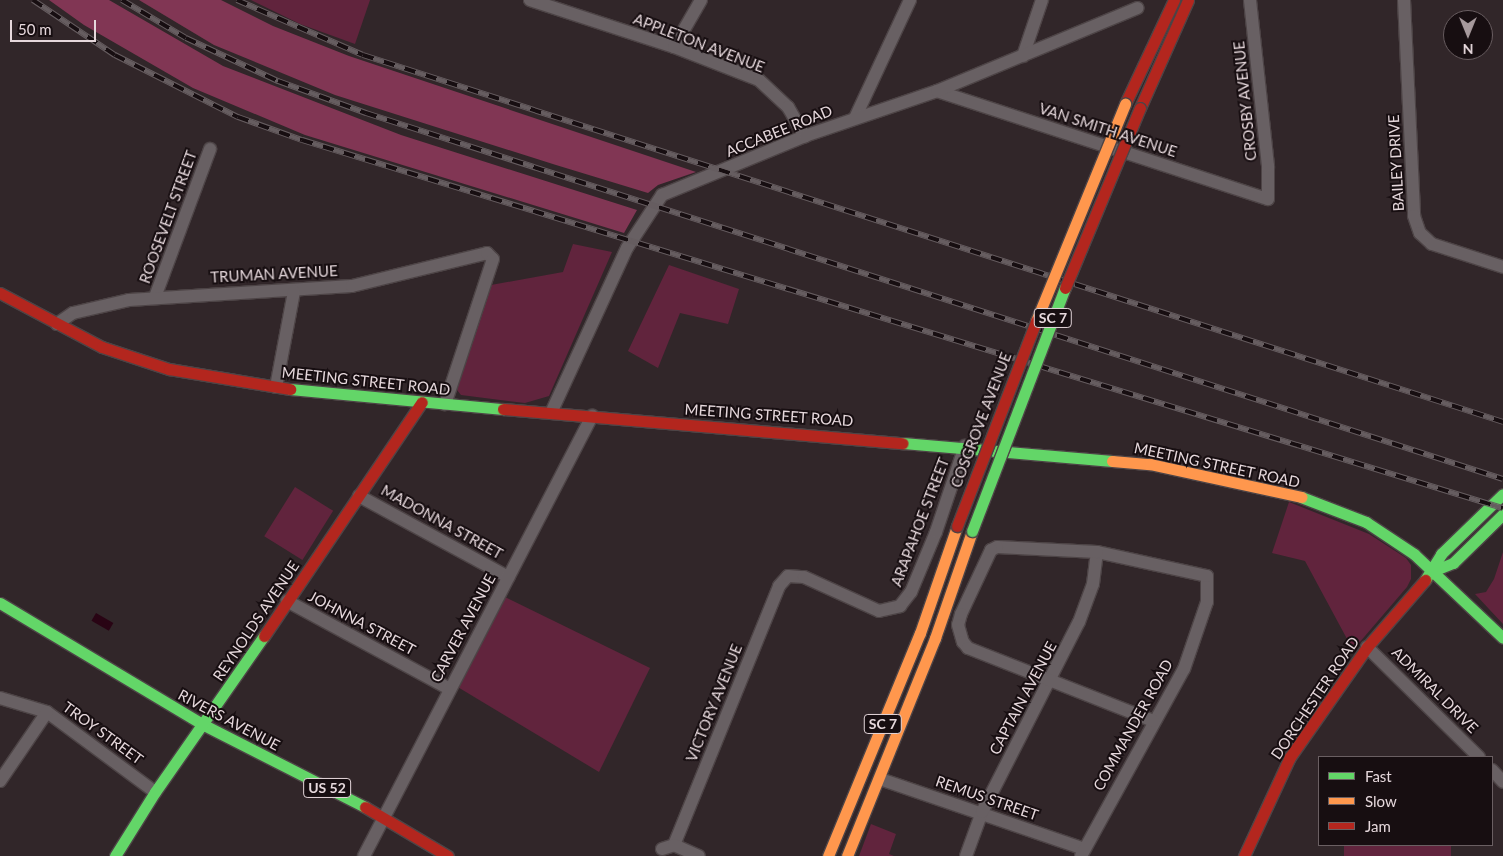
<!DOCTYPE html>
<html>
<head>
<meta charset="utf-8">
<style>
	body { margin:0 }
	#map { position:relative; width:1503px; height:856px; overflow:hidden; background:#312629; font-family:Lato,sans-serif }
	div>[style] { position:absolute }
	.green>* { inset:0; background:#61243d; transform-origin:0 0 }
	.forest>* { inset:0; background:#813654 }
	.water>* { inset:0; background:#290414; transform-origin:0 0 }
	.roads { filter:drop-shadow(1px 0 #4d4446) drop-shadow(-1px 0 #4d4446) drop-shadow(0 1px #4d4446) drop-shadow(0 -1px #4d4446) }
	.street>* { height:12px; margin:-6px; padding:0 6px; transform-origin:6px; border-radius:6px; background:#686063 }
	.fast>* { height:11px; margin:-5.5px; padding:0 5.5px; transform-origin:5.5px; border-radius:5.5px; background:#63d668 }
	.slow>* { height:11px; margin:-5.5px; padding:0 5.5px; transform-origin:5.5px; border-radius:5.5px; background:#ff974d }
	.jam>* { height:11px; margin:-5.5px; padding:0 5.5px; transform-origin:5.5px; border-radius:5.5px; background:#b3261e }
	.rail>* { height:5.5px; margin-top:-2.75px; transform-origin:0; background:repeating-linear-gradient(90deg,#170e11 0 11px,#665d60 0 22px); box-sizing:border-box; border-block:1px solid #665d60 }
	.bridges { filter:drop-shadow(1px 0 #4d4446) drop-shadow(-1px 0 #4d4446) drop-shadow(0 1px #4d4446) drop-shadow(0 -1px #4d4446) }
	.fast-bridge>* { height:11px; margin:-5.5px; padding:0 5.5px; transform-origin:5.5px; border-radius:5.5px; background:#63d668 }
	.slow-bridge>* { height:11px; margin:-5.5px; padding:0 5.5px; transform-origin:5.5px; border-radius:5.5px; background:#ff974d }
	.jam-bridge>* { height:11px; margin:-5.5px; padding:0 5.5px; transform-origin:5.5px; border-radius:5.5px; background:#b3261e }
	span { translate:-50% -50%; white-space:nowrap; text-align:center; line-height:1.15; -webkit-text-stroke:4px #170e11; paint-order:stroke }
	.shield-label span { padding:1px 4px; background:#170e11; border:1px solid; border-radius:4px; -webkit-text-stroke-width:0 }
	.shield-label { font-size:14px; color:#e6d8dc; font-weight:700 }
	.street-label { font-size:15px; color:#e6d8dc }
	.legend { position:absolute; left:1318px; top:756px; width:175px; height:90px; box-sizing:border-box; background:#170e11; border:1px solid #6a5f62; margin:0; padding:6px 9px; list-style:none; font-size:15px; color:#e6d8dc }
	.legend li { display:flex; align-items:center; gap:10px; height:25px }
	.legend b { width:25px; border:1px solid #6a5f62 }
	.north { position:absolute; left:1443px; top:10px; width:50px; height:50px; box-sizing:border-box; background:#170e11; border:1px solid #6a5f62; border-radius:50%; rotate:180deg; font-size:14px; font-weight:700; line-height:20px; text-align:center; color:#e6d8dc }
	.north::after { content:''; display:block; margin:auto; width:18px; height:22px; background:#a79a9d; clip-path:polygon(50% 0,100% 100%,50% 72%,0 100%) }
	.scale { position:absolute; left:10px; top:20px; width:86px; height:22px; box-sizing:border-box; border:2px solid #e6d8dc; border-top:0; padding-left:6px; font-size:15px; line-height:18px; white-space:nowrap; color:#e6d8dc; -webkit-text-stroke:4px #170e11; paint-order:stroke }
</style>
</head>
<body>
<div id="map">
	<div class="green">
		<div style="clip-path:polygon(251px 0,370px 0,355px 44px,300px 24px)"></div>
		<div style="clip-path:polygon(573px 244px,612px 252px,549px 396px,525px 403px,461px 395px,457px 390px,491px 285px,563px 272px)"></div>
		<div style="clip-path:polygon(669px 265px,739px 289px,728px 324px,680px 313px,658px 368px,628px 351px)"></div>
		<div style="left:295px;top:487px;width:45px;height:58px;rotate:32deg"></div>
		<div style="clip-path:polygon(1289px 502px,1369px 534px,1406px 558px,1411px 565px,1411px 579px,1407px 587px,1353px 650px,1305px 561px,1272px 553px)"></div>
		<div style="clip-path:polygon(1503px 552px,1503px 624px,1475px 594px,1486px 592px,1494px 579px)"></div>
		<div style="clip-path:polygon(499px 594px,650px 668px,599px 772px,451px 683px)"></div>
		<div style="clip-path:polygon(871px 824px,896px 834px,889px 854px,894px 856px,859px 856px)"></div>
		<div style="left:1344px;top:845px;width:107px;height:12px"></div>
	</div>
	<div class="forest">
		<div style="clip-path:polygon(49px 0,109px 0,223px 66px,401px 135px,637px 210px,624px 233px,305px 135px,193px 88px,84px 25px)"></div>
		<div style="clip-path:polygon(139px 0,221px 0,273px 26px,349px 56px,696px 172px,658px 185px,648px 193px,556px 165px,335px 95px,214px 45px)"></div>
	</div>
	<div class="water">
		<div style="left:96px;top:613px;width:20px;height:9px;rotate:30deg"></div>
	</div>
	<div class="roads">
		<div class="street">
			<div style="left:530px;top:0;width:151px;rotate:18.1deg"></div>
			<div style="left:674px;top:47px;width:91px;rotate:21.2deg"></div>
			<div style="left:759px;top:80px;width:40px;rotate:43deg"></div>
			<div style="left:788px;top:107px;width:34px;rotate:60deg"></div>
			<div style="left:1404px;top:0;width:216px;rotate:87.3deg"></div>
			<div style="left:1414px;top:216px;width:18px;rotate:71deg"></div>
			<div style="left:1420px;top:233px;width:16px;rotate:43deg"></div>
			<div style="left:1432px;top:244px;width:75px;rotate:17.9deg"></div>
			<div style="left:674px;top:47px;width:54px;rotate:-60.1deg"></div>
			<div style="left:1023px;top:56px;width:59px;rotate:-71.3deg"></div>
			<div style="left:937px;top:91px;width:348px;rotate:18.1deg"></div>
			<div style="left:1268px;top:199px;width:33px;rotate:-90deg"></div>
			<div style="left:1268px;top:166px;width:167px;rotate:-96.2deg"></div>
			<div style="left:855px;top:118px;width:130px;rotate:-65deg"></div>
			<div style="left:155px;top:297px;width:158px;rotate:-69.6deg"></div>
			<div style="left:57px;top:324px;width:19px;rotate:-35deg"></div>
			<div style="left:73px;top:313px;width:57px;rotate:-13.1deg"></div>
			<div style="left:129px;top:300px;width:223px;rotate:-3.6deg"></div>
			<div style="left:352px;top:286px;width:139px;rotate:-13.7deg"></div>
			<div style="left:487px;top:253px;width:8px;rotate:45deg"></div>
			<div style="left:493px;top:259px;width:153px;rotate:108.3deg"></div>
			<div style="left:276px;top:387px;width:97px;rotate:-79.3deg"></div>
			<div style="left:551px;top:413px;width:182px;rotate:-65.3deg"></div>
			<div style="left:627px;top:248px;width:64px;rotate:-56.6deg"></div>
			<div style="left:662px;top:195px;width:155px;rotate:-22.4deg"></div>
			<div style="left:805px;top:136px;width:139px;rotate:-18.8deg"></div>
			<div style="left:937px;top:91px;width:217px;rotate:-22.5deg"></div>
			<div style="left:359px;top:496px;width:170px;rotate:28.5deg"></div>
			<div style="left:287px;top:601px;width:183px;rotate:28.4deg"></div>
			<div style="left:1367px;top:647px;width:157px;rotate:44.5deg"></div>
			<div style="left:0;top:698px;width:49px;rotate:16.6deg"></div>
			<div style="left:47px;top:712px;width:134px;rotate:36.5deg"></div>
			<div style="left:1492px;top:770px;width:16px;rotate:47deg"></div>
			<div style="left:880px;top:779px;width:216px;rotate:18.9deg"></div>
			<div style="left:0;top:781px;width:83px;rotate:-55.7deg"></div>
			<div style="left:674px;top:845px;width:279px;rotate:-67.9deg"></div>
			<div style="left:779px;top:586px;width:13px;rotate:-48deg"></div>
			<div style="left:788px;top:576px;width:16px;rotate:4deg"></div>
			<div style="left:804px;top:577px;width:82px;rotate:24.4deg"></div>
			<div style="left:879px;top:611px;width:22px;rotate:-13deg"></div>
			<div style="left:900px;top:606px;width:18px;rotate:-52deg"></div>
			<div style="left:911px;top:592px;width:65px;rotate:-67.4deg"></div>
			<div style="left:936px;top:532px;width:91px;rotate:-71.4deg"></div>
			<div style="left:662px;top:849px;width:13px;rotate:-18deg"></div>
			<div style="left:674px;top:845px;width:27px;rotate:24deg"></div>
			<div style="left:364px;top:856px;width:496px;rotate:-62.6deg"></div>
			<div style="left:966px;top:856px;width:47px;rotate:-70deg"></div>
			<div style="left:982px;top:812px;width:213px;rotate:-63deg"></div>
			<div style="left:1079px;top:622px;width:40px;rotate:-69.8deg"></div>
			<div style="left:1093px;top:584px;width:32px;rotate:-83deg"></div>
			<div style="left:1081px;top:856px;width:213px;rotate:-61.2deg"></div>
			<div style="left:1184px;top:669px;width:71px;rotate:-71.1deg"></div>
			<div style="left:1207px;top:602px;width:26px;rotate:-90deg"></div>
			<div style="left:1207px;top:576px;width:113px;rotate:-167.7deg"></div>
			<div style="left:1097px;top:552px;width:100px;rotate:-177.1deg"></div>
			<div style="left:997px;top:547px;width:7px;rotate:153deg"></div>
			<div style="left:991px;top:550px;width:71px;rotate:115.1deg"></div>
			<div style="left:961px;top:614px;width:11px;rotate:105deg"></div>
			<div style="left:958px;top:625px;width:18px;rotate:74deg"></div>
			<div style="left:963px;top:642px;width:8px;rotate:50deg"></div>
			<div style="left:968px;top:648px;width:199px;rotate:21.5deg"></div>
		</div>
		<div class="fast">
			<div style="left:290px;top:389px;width:214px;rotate:5.4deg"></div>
			<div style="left:903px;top:443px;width:210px;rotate:4.9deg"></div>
			<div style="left:1301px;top:497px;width:70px;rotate:21deg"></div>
			<div style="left:1366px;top:522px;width:58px;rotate:33.7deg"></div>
			<div style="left:1414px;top:554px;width:122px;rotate:43.3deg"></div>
			<div style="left:1433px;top:571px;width:22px;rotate:-22deg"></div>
			<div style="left:1453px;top:563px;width:70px;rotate:-44.4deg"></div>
			<div style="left:1425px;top:580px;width:31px;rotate:-58deg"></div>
			<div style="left:1441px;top:554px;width:86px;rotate:-44.1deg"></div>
			<div style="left:0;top:603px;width:238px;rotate:30.9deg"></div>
			<div style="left:204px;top:725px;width:181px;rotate:27deg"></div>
			<div style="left:115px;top:856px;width:75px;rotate:-58deg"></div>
			<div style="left:155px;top:792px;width:190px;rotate:-55.1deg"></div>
		</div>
		<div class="slow">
			<div style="left:1112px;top:461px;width:38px;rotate:5deg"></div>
			<div style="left:1150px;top:464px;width:155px;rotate:12.3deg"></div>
			<div style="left:828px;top:856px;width:241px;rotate:-67.6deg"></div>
			<div style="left:920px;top:633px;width:113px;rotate:-70.9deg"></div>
			<div style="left:847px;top:856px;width:235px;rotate:-68deg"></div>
			<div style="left:935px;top:638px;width:113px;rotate:-70.9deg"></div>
		</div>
		<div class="jam">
			<div style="left:1125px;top:104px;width:115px;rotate:-64.8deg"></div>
			<div style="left:1140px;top:108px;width:118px;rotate:-66deg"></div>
			<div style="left:0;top:293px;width:115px;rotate:27.9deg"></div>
			<div style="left:102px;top:347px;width:71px;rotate:18.2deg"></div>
			<div style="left:169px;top:369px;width:123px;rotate:9.4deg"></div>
			<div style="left:503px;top:409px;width:401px;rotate:4.9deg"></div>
			<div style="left:264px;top:636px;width:282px;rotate:-56deg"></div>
			<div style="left:365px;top:807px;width:96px;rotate:30.6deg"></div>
			<div style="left:1244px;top:856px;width:109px;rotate:-65.1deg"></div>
			<div style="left:1290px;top:757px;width:134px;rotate:-55deg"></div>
			<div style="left:1367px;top:647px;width:89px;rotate:-49.1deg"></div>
		</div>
	</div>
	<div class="rail">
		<div style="left:33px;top:0;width:99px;rotate:33.9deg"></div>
		<div style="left:115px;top:55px;width:138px;rotate:26.8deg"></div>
		<div style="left:238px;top:117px;width:68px;rotate:19.8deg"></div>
		<div style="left:302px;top:140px;width:1256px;rotate:17.04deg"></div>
		<div style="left:122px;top:0;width:74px;rotate:30.7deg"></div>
		<div style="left:186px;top:38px;width:102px;rotate:25.1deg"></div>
		<div style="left:278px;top:81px;width:94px;rotate:20deg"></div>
		<div style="left:366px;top:113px;width:1194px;rotate:17.84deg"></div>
		<div style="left:237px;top:0;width:137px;rotate:23.6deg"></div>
		<div style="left:363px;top:55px;width:1198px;rotate:17.84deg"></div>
	</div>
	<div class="bridges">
		<div class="fast-bridge">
			<div style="left:972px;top:531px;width:260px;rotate:-69.1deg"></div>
		</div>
		<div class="slow-bridge">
			<div style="left:1036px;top:321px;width:235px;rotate:-67.7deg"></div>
		</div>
		<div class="jam-bridge">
			<div style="left:1065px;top:288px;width:195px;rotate:-67.4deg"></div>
			<div style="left:957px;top:526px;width:220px;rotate:-68.9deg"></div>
		</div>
	</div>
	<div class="shield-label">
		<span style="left:1053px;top:318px">SC 7</span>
		<span style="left:883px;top:724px">SC 7</span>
		<span style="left:327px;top:788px">US 52</span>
	</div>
	<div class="street-label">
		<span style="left:699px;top:43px;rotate:21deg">APPLETON AVENUE</span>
		<span style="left:1245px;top:101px;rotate:-96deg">CROSBY AVENUE</span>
		<span style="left:1108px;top:130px;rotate:18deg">VAN SMITH AVENUE</span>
		<span style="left:779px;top:131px;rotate:-22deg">ACCABEE ROAD</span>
		<span style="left:1396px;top:163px;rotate:-93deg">BAILEY DRIVE</span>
		<span style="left:168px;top:217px;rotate:-70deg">ROOSEVELT STREET</span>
		<span style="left:274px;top:274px;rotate:-3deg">TRUMAN AVENUE</span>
		<span style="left:366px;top:381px;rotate:6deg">MEETING STREET ROAD</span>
		<span style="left:769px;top:415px;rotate:4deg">MEETING STREET ROAD</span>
		<span style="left:981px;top:420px;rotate:-69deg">COSGROVE AVENUE</span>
		<span style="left:1217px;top:465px;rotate:12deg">MEETING STREET ROAD</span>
		<span style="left:442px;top:522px;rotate:29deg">MADONNA STREET</span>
		<span style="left:920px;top:522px;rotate:-69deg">ARAPAHOE STREET</span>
		<span style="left:256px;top:621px;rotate:-56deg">REYNOLDS AVENUE</span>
		<span style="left:362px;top:623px;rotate:28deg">JOHNNA STREET</span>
		<span style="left:463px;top:628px;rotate:-62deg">CARVER AVENUE</span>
		<span style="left:1435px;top:690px;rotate:45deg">ADMIRAL DRIVE</span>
		<span style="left:1023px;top:698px;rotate:-62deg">CAPTAIN AVENUE</span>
		<span style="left:1315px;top:698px;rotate:-56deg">DORCHESTER ROAD</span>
		<span style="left:714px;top:703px;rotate:-68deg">VICTORY AVENUE</span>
		<span style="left:229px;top:720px;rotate:28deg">RIVERS AVENUE</span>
		<span style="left:1133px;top:725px;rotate:-61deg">COMMANDER ROAD</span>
		<span style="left:103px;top:733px;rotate:36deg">TROY STREET</span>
		<span style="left:987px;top:798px;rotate:19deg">REMUS STREET</span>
	</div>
	<ul class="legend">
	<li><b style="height:6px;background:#63d668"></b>Fast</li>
	<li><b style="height:6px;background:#ff974d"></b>Slow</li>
	<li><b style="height:6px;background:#b3261e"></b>Jam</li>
	</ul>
	<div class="north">N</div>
	<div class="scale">50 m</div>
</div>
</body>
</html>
